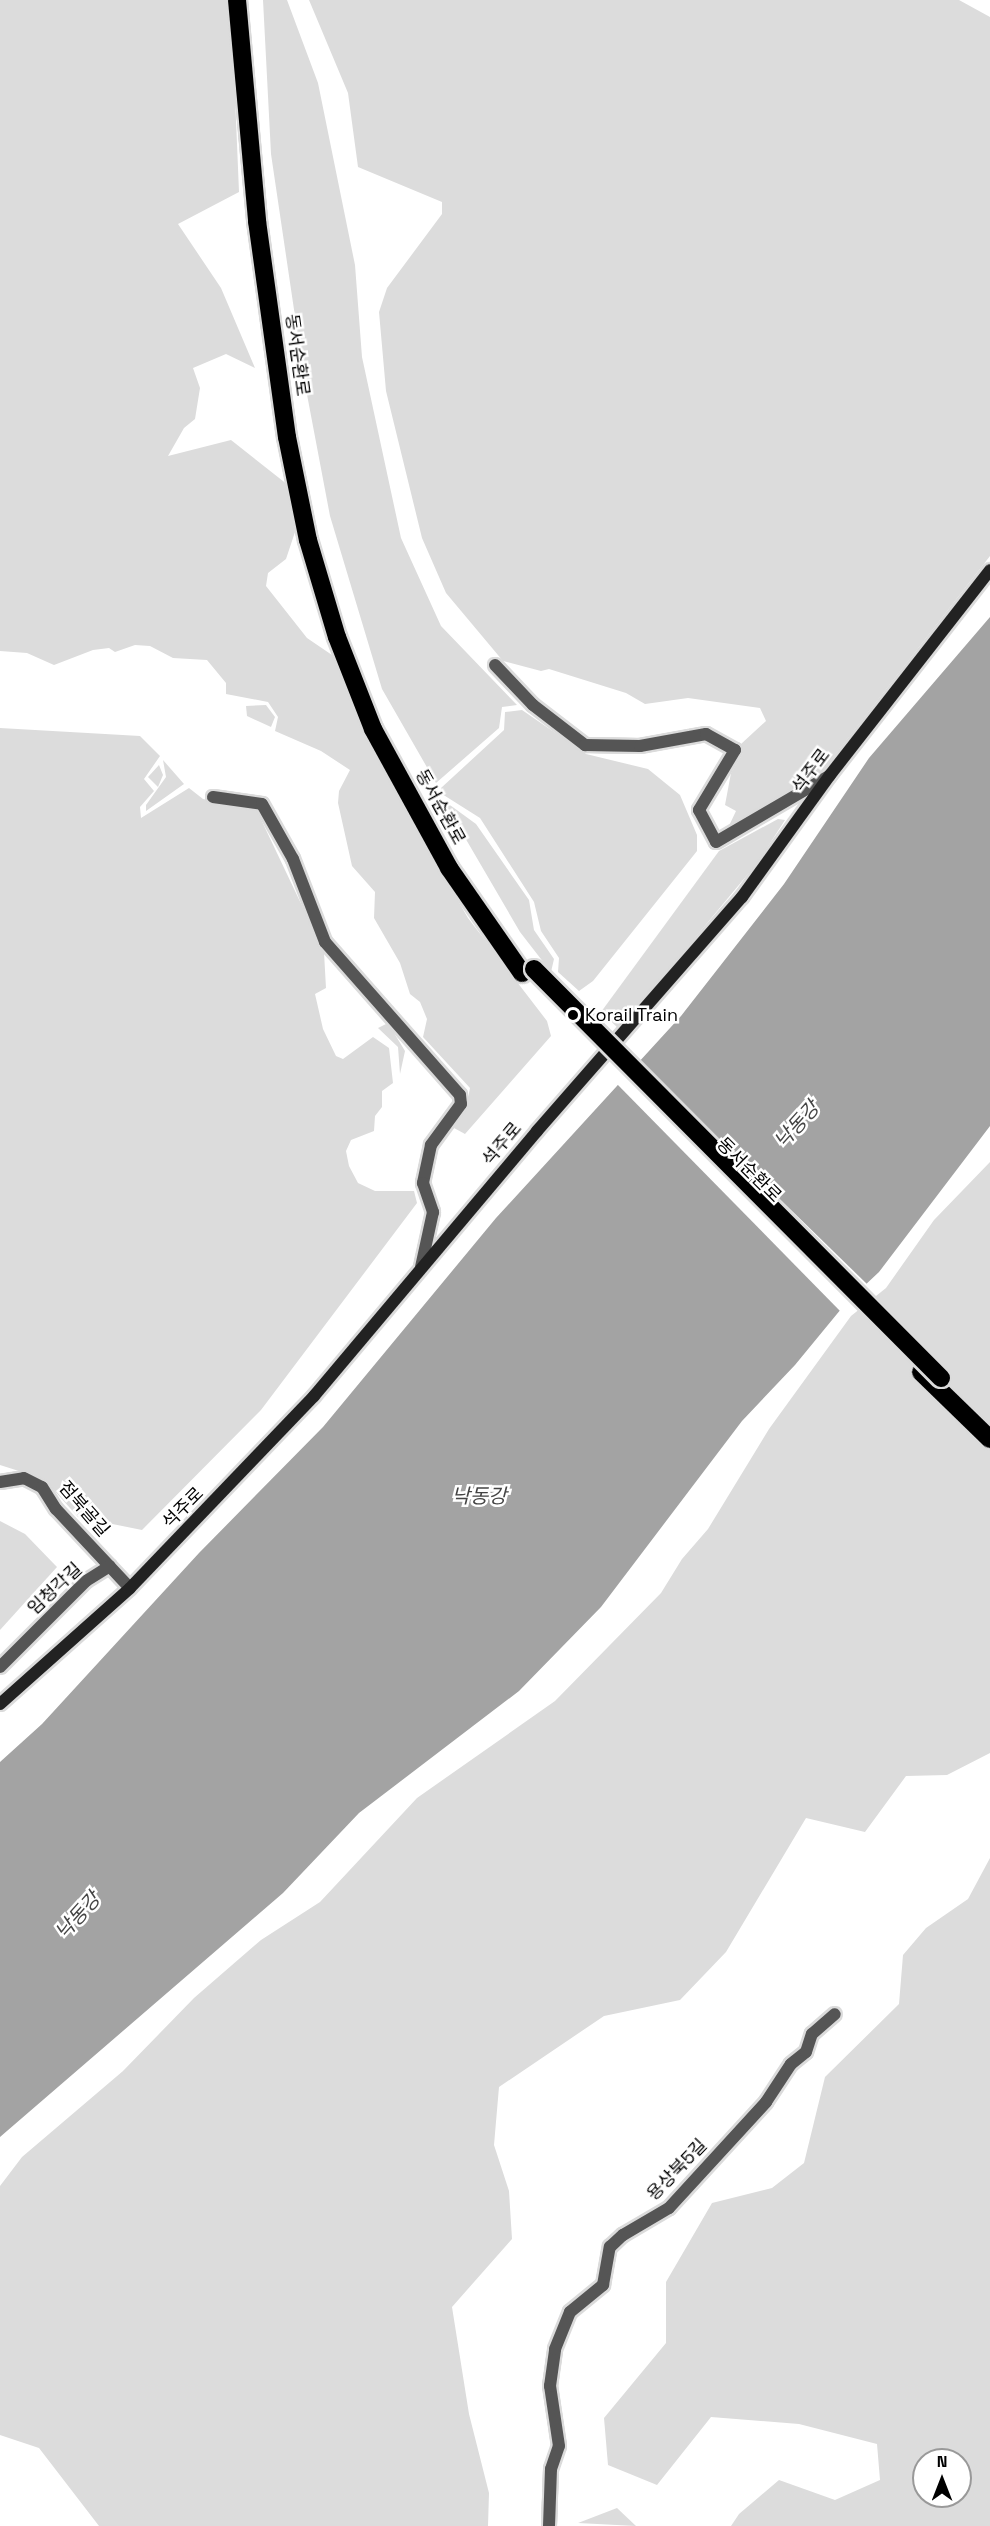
<!DOCTYPE html>
<html>
<head>
<meta charset="utf-8">
<style>
	body { margin:0 }
	#map { position:relative; width:990px; height:2526px; overflow:hidden; background:#fff; font-family:"Space Grotesk","Noto Sans KR",sans-serif }
	div>[style] { position:absolute }
	.green>* { inset:0; background:#dcdcdc }
	.water>* { inset:0; background:#a3a3a3 }
	.pier>* { inset:0; background:#fff }
	.roads { filter:drop-shadow(2px 0 #dbdbdb) drop-shadow(-2px 0 #dbdbdb) drop-shadow(0 2px #dbdbdb) drop-shadow(0 -2px #dbdbdb) }
	.street>* { height:12px; margin:-6px; padding:0 6px; transform-origin:6px; border-radius:6px; background:#555 }
	.secondary>* { height:12px; margin:-6px; padding:0 6px; transform-origin:6px; border-radius:6px; background:#222 }
	.highway>* { height:18px; margin:-9px; padding:0 9px; transform-origin:9px; border-radius:9px; background:#000 }
	.bridges { filter:drop-shadow(2px 0 #dbdbdb) drop-shadow(-2px 0 #dbdbdb) drop-shadow(0 2px #dbdbdb) drop-shadow(0 -2px #dbdbdb) }
	.highway-bridge>* { height:18px; margin:-9px; padding:0 9px; transform-origin:9px; border-radius:9px; background:#000 }
	.dots>* { width:16px; height:16px; translate:-50% -50%; box-sizing:border-box; border:3px solid #fff; border-radius:50% }
	span { translate:-50% -50%; white-space:nowrap; text-align:center; line-height:1.15; -webkit-text-stroke:5px #fff; paint-order:stroke }
	.street-label { font-size:18px; color:#000 }
	.poi-label { font-size:18px; color:#000 }
	.left { translate:0 -50%; text-align:left }
	.water-label { font-size:20px; color:#444; font-style:italic }
	.north { position:absolute; left:912px; top:2448px; width:60px; height:60px; box-sizing:border-box; background:#fff; border:2px solid #999; border-radius:50%; rotate:0deg; font-size:16px; font-weight:700; line-height:24px; text-align:center; color:#000 }
	.north::after { content:''; display:block; margin:auto; width:21px; height:27px; background:#000; clip-path:polygon(50% 0,100% 100%,50% 72%,0 100%) }
</style>
</head>
<body>
<div id="map">
	<div class="green">
		<div style="clip-path:polygon(0 0,231px 0,239px 192px,178px 224px,221px 288px,255px 368px,226px 354px,193px 368px,200px 388px,195px 419px,184px 428px,168px 456px,231px 440px,288px 485px,295px 532px,286px 559px,268px 573px,266px 586px,307px 638px,332px 655px,403px 806px,468px 918px,547px 1021px,551px 1036px,465px 1134px,454px 1128px,466px 1108px,470px 1088px,423px 1037px,427px 1019px,420px 1002px,410px 994px,400px 963px,374px 918px,375px 892px,352px 866px,338px 803px,339px 791px,350px 770px,321px 751px,275px 731px,278px 717px,268px 702px,226px 694px,226px 683px,207px 660px,173px 658px,150px 646px,135px 645px,115px 652px,109px 648px,93px 650px,54px 665px,27px 653px,0 651px)"></div>
		<div style="clip-path:polygon(263px 0,287px 0,318px 83px,355px 265px,362px 357px,401px 538px,441px 626px,517px 705px,502px 707px,499px 728px,436px 783px,382px 689px,330px 516px,305px 384px,271px 154px)"></div>
		<div style="clip-path:polygon(309px 0,959px 0,990px 17px,990px 556px,820px 774px,727px 830px,736px 811px,725px 805px,731px 773px,743px 753px,741px 744px,766px 721px,760px 708px,688px 698px,645px 704px,626px 693px,549px 669px,541px 671px,503px 661px,446px 593px,422px 538px,386px 391px,379px 312px,387px 288px,442px 214px,442px 202px,358px 167px,348px 93px)"></div>
		<div style="clip-path:polygon(266px 705px,275px 717px,271px 727px,247px 716px,246px 706px)"></div>
		<div style="clip-path:polygon(522px 710px,586px 754px,648px 769px,680px 795px,697px 835px,697px 851px,593px 981px,579px 991px,558px 972px,559px 958px,541px 931px,534px 902px,480px 818px,442px 794px,441px 788px,504px 730px,505px 712px)"></div>
		<div style="clip-path:polygon(0 728px,140px 736px,160px 756px,144px 779px,154px 791px,140px 807px,141px 818px,189px 788px,203px 799px,257px 811px,324px 952px,326px 988px,315px 994px,323px 1029px,336px 1056px,343px 1059px,373px 1037px,389px 1048px,393px 1083px,382px 1091px,382px 1107px,375px 1116px,374px 1131px,351px 1140px,346px 1151px,349px 1166px,358px 1183px,375px 1191px,414px 1191px,417px 1203px,261px 1410px,142px 1530px,78px 1517px,44px 1479px,0 1465px)"></div>
		<div style="clip-path:polygon(163px 760px,184px 784px,146px 811px,146px 805px,166px 777px)"></div>
		<div style="clip-path:polygon(159px 765px,163px 775px,158px 787px,148px 777px)"></div>
		<div style="clip-path:polygon(443px 800px,476px 824px,529px 900px,534px 930px,554px 959px,551px 972px,520px 932px)"></div>
		<div style="clip-path:polygon(778px 819px,785px 820px,758px 862px,619px 1029px,601px 1012px,719px 851px)"></div>
		<div style="clip-path:polygon(388px 1023px,405px 1051px,400px 1074px,398px 1047px,378px 1028px)"></div>
		<div style="clip-path:polygon(990px 1162px,990px 1753px,947px 1775px,906px 1776px,865px 1832px,806px 1818px,726px 1952px,680px 2000px,604px 2016px,499px 2087px,494px 2145px,509px 2191px,512px 2239px,452px 2307px,469px 2414px,489px 2493px,488px 2526px,99px 2526px,39px 2448px,0 2435px,0 2186px,22px 2157px,123px 2071px,194px 1998px,261px 1940px,320px 1902px,417px 1798px,555px 1701px,661px 1593px,682px 1559px,708px 1529px,769px 1429px,851px 1316px,886px 1288px,934px 1220px)"></div>
		<div style="clip-path:polygon(0 1521px,25px 1534px,57px 1567px,0 1630px)"></div>
		<div style="clip-path:polygon(evenodd,990px 1858px,990px 2526px,731px 2526px,739px 2514px,779px 2480px,835px 2500px,880px 2480px,877px 2444px,799px 2424px,711px 2417px,657px 2485px,608px 2465px,604px 2418px,666px 2343px,666px 2282px,712px 2203px,772px 2188px,804px 2163px,825px 2077px,899px 2004px,903px 1955px,926px 1928px,968px 1899px,990px 1858px,924px 2460px,960px 2460px,960px 2496px,924px 2496px,924px 2460px)"></div>
		<div style="clip-path:polygon(617px 2508px,636px 2526px,578px 2523px)"></div>
	</div>
	<div class="water">
		<div style="clip-path:polygon(990px 617px,990px 1126px,879px 1272px,846px 1303px,795px 1365px,742px 1421px,601px 1607px,519px 1691px,359px 1813px,283px 1893px,0 2137px,0 1762px,42px 1724px,199px 1553px,323px 1427px,496px 1218px,681px 1016px,784px 884px,869px 758px)"></div>
	</div>
	<div class="pier">
		<div style="clip-path:polygon(637px 1060px,869px 1286px,842px 1313px,616px 1083px)"></div>
	</div>
	<div class="roads">
		<div class="street">
			<div style="left:495px;top:665px;width:55px;rotate:46.5deg"></div>
			<div style="left:533px;top:705px;width:66px;rotate:37.6deg"></div>
			<div style="left:585px;top:745px;width:55px;rotate:1deg"></div>
			<div style="left:640px;top:746px;width:67px;rotate:-10.3deg"></div>
			<div style="left:706px;top:734px;width:33px;rotate:29deg"></div>
			<div style="left:735px;top:750px;width:70px;rotate:121deg"></div>
			<div style="left:699px;top:810px;width:36px;rotate:62deg"></div>
			<div style="left:716px;top:842px;width:131px;rotate:-30.3deg"></div>
			<div style="left:213px;top:797px;width:49px;rotate:8.1deg"></div>
			<div style="left:262px;top:804px;width:63px;rotate:60.6deg"></div>
			<div style="left:293px;top:859px;width:89px;rotate:68.9deg"></div>
			<div style="left:325px;top:942px;width:204px;rotate:48.6deg"></div>
			<div style="left:460px;top:1095px;width:9px;rotate:84deg"></div>
			<div style="left:461px;top:1104px;width:51px;rotate:126.2deg"></div>
			<div style="left:431px;top:1145px;width:39px;rotate:102deg"></div>
			<div style="left:423px;top:1183px;width:31px;rotate:71deg"></div>
			<div style="left:433px;top:1212px;width:56px;rotate:102.3deg"></div>
			<div style="left:0;top:1482px;width:24px;rotate:-9deg"></div>
			<div style="left:24px;top:1478px;width:20px;rotate:27deg"></div>
			<div style="left:42px;top:1487px;width:26px;rotate:58deg"></div>
			<div style="left:56px;top:1509px;width:108px;rotate:46.9deg"></div>
			<div style="left:0;top:1667px;width:122px;rotate:-45deg"></div>
			<div style="left:86px;top:1581px;width:28px;rotate:-32deg"></div>
			<div style="left:549px;top:2526px;width:57px;rotate:-88deg"></div>
			<div style="left:551px;top:2469px;width:24px;rotate:-71deg"></div>
			<div style="left:559px;top:2446px;width:61px;rotate:-98.5deg"></div>
			<div style="left:550px;top:2386px;width:37px;rotate:-82deg"></div>
			<div style="left:555px;top:2349px;width:40px;rotate:-68deg"></div>
			<div style="left:570px;top:2312px;width:43px;rotate:-39.3deg"></div>
			<div style="left:603px;top:2285px;width:39px;rotate:-80deg"></div>
			<div style="left:610px;top:2247px;width:18px;rotate:-43deg"></div>
			<div style="left:623px;top:2235px;width:53px;rotate:-30.4deg"></div>
			<div style="left:669px;top:2208px;width:144px;rotate:-47.5deg"></div>
			<div style="left:766px;top:2102px;width:45px;rotate:-56.7deg"></div>
			<div style="left:791px;top:2064px;width:19px;rotate:-39deg"></div>
			<div style="left:806px;top:2052px;width:19px;rotate:-72deg"></div>
			<div style="left:812px;top:2034px;width:30px;rotate:-41deg"></div>
		</div>
		<div class="secondary">
			<div style="left:0;top:1704px;width:174px;rotate:-41.7deg"></div>
			<div style="left:130px;top:1588px;width:266px;rotate:-46.2deg"></div>
			<div style="left:314px;top:1396px;width:346px;rotate:-49.9deg"></div>
			<div style="left:537px;top:1131px;width:311px;rotate:-48.8deg"></div>
			<div style="left:742px;top:897px;width:150px;rotate:-54.2deg"></div>
			<div style="left:830px;top:775px;width:260px;rotate:-52deg"></div>
		</div>
		<div class="highway">
			<div style="left:237px;top:0;width:222px;rotate:84.8deg"></div>
			<div style="left:257px;top:221px;width:218px;rotate:82.1deg"></div>
			<div style="left:287px;top:437px;width:105px;rotate:78.5deg"></div>
			<div style="left:308px;top:540px;width:101px;rotate:73.4deg"></div>
			<div style="left:337px;top:637px;width:99px;rotate:68.6deg"></div>
			<div style="left:373px;top:729px;width:158px;rotate:61.3deg"></div>
			<div style="left:449px;top:868px;width:128px;rotate:55.2deg"></div>
			<div style="left:921px;top:1372px;width:96px;rotate:44.2deg"></div>
		</div>
	</div>
	<div class="bridges">
		<div class="highway-bridge">
			<div style="left:534px;top:969px;width:577px;rotate:45.14deg"></div>
		</div>
	</div>
	<div class="dots">
		<div style="left:573px;top:1015px;background:#000"></div>
	</div>
	<div class="street-label">
		<span style="left:297px;top:355px;rotate:82deg">동서순환로</span>
		<span style="left:811px;top:771px;rotate:-53deg">석주로</span>
		<span style="left:440px;top:807px;rotate:61deg">동서순환로</span>
		<span style="left:502px;top:1144px;rotate:-50deg">석주로</span>
		<span style="left:749px;top:1170px;rotate:45deg">동서순환로</span>
		<span style="left:183px;top:1508px;rotate:-45deg">석주로</span>
		<span style="left:84px;top:1509px;rotate:49deg">점북골길</span>
		<span style="left:55px;top:1589px;rotate:-43deg">임청각길</span>
		<span style="left:677px;top:2170px;rotate:-46deg">용상북5길</span>
	</div>
	<div class="poi-label">
		<span class="left" style="left:585px;top:1015px">Korail Train</span>
	</div>
	<div class="water-label">
		<span style="left:797px;top:1125px;rotate:-48deg">낙동강</span>
		<span style="left:479px;top:1496px">낙동강</span>
		<span style="left:78px;top:1916px;rotate:-48deg">낙동강</span>
	</div>
	<div class="north">N</div>
</div>
</body>
</html>
